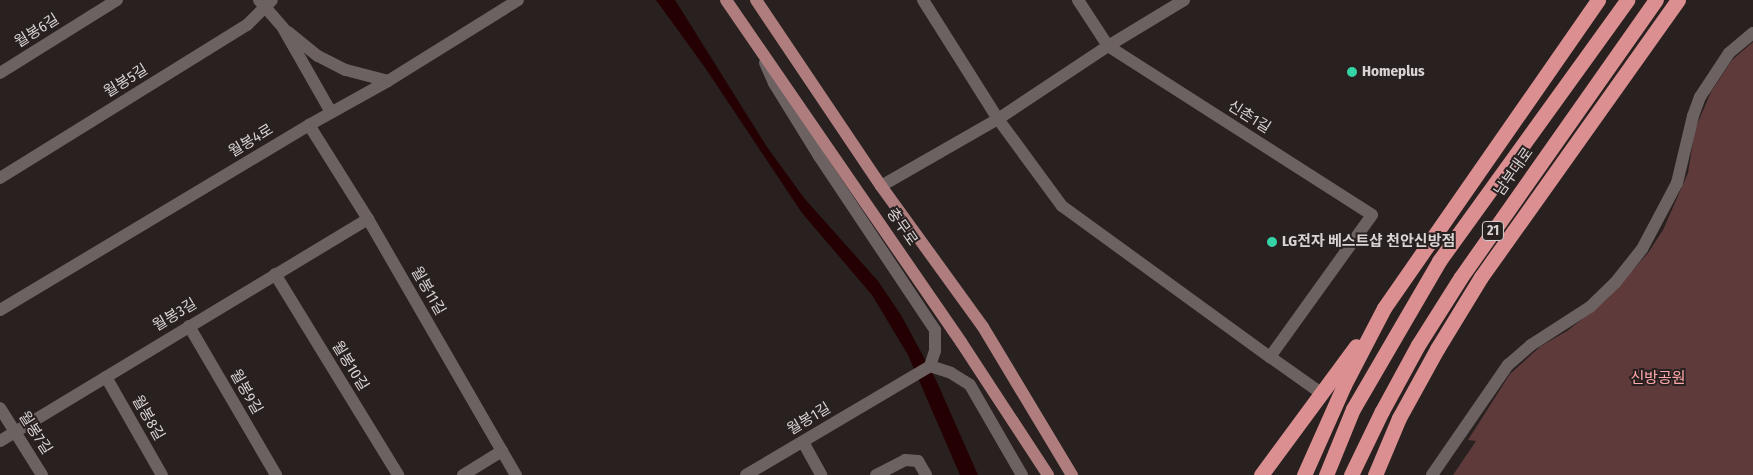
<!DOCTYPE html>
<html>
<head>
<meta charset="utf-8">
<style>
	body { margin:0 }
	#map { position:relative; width:1753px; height:475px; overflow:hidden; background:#292020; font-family:"Fira Sans Condensed","Noto Sans KR",sans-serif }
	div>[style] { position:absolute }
	.green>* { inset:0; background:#5e3a3b }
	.water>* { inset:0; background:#240002 }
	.minor>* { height:12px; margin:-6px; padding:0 6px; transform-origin:6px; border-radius:6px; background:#6d6262 }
	.major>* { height:12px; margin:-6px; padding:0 6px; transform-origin:6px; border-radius:6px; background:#af7d7e }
	.highway>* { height:15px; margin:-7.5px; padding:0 7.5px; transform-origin:7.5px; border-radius:7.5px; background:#db8f90 }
	.dots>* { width:14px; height:14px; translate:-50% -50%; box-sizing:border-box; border:2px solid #292020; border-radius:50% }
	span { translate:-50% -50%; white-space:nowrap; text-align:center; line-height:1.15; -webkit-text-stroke:4px #292020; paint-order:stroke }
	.shield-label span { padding:1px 4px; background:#292020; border:1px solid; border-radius:4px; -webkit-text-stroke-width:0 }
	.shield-label { font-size:14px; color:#d9d3d3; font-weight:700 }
	.street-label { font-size:15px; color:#d9d3d3 }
	.poi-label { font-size:15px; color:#d9d3d3; font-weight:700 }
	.left { translate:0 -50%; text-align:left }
	.park-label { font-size:15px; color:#ffa9aa }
</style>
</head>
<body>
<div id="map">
	<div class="green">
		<div style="clip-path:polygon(1753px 42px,1753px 475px,1453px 475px,1476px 441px,1468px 440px,1510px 374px,1541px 346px,1567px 331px,1605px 301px,1648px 253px,1663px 230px,1688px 173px,1695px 129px,1711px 92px,1732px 60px)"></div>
	</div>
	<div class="water">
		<div style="clip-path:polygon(656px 0,675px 0,767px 147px,804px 198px,878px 281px,901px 315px,936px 380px,978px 475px,960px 475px,908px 355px,872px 295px,802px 213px,706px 69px)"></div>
	</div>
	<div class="minor">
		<div style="left:259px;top:0;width:37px;rotate:49deg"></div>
		<div style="left:283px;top:28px;width:97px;rotate:60.3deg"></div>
		<div style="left:923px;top:0;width:141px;rotate:57.8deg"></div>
		<div style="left:998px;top:119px;width:108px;rotate:53.7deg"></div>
		<div style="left:1062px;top:206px;width:257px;rotate:36deg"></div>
		<div style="left:1184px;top:0;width:89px;rotate:148.8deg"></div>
		<div style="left:1108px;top:46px;width:313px;rotate:32.6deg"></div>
		<div style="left:1372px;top:215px;width:175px;rotate:125.7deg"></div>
		<div style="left:1270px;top:357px;width:62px;rotate:35.2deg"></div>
		<div style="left:288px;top:32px;width:38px;rotate:39deg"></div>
		<div style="left:318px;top:56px;width:31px;rotate:27deg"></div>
		<div style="left:346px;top:70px;width:43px;rotate:14.7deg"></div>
		<div style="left:0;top:73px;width:138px;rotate:-32deg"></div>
		<div style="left:309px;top:125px;width:111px;rotate:57.9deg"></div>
		<div style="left:368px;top:219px;width:296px;rotate:60deg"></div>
		<div style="left:0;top:178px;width:291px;rotate:-31.8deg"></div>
		<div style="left:247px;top:25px;width:35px;rotate:-45deg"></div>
		<div style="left:881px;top:186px;width:135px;rotate:-29.8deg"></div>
		<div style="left:998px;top:119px;width:132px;rotate:-33.6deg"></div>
		<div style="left:1108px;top:46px;width:55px;rotate:-123.1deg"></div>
		<div style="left:275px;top:274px;width:236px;rotate:58.5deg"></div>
		<div style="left:0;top:310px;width:360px;rotate:-30.9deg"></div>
		<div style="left:309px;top:125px;width:90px;rotate:-29.1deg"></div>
		<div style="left:388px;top:81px;width:153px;rotate:-31.9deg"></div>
		<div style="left:189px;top:326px;width:173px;rotate:59.7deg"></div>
		<div style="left:930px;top:366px;width:22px;rotate:18deg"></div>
		<div style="left:951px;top:373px;width:22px;rotate:32deg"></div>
		<div style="left:970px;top:385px;width:104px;rotate:60deg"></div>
		<div style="left:106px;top:377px;width:113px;rotate:60.3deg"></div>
		<div style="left:0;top:408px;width:79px;rotate:57.9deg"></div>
		<div style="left:0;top:441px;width:430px;rotate:-31.1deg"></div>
		<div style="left:803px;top:442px;width:38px;rotate:61deg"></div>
		<div style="left:463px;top:475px;width:46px;rotate:-31.6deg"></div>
		<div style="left:746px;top:475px;width:214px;rotate:-30.6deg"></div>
		<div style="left:930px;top:366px;width:16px;rotate:-72deg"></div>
		<div style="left:935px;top:351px;width:21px;rotate:-90deg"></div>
		<div style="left:935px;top:330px;width:209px;rotate:-123.7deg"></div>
		<div style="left:819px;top:156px;width:86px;rotate:-121.7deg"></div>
		<div style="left:774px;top:83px;width:22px;rotate:-114deg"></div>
		<div style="left:876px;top:475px;width:33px;rotate:-27deg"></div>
		<div style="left:905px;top:460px;width:13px;rotate:4deg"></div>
		<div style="left:918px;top:461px;width:16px;rotate:60deg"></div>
		<div style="left:1432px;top:475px;width:134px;rotate:-55.4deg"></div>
		<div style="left:1508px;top:365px;width:30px;rotate:-41deg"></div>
		<div style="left:1531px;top:345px;width:70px;rotate:-32.8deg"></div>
		<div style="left:1590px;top:307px;width:35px;rotate:-44deg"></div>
		<div style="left:1615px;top:283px;width:43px;rotate:-51.5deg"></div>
		<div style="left:1642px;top:249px;width:75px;rotate:-62.1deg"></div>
		<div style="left:1677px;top:183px;width:69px;rotate:-76.6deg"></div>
		<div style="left:1693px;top:116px;width:20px;rotate:-70deg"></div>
		<div style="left:1700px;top:97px;width:53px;rotate:-56.6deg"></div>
		<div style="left:1729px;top:53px;width:31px;rotate:-40deg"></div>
	</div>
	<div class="major">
		<div style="left:726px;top:0;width:415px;rotate:55.5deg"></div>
		<div style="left:961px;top:342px;width:159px;rotate:56.8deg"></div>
		<div style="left:756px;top:0;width:224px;rotate:56.1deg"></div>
		<div style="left:881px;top:186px;width:174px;rotate:54.1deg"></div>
		<div style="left:983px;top:327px;width:173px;rotate:59deg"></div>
	</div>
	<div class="highway">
		<div style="left:1261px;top:475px;width:160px;rotate:-53.6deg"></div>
		<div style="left:1304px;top:475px;width:98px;rotate:-66deg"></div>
		<div style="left:1344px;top:385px;width:87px;rotate:-62.5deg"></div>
		<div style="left:1384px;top:308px;width:375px;rotate:-55.2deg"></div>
		<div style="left:1326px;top:475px;width:71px;rotate:-67.8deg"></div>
		<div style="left:1353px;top:409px;width:171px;rotate:-59.8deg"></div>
		<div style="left:1439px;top:261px;width:322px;rotate:-54.2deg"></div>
		<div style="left:1351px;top:475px;width:71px;rotate:-64.2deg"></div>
		<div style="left:1382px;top:411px;width:75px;rotate:-61.4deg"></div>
		<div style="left:1418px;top:345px;width:80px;rotate:-57.7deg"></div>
		<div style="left:1461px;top:277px;width:339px;rotate:-54.9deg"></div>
		<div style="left:1375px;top:475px;width:62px;rotate:-67.2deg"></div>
		<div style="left:1399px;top:418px;width:79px;rotate:-61.2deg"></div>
		<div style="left:1437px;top:349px;width:84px;rotate:-58.6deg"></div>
		<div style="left:1481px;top:277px;width:340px;rotate:-54.6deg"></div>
	</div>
	<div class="dots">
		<div style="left:1352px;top:72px;background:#35d4a7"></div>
		<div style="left:1272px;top:242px;background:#35d4a7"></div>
	</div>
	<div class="shield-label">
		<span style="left:1493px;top:231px">21</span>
	</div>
	<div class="street-label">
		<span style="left:37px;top:31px;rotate:-32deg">월봉6길</span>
		<span style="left:126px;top:81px;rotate:-32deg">월봉5길</span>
		<span style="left:1249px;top:117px;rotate:32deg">신촌1길</span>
		<span style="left:251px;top:141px;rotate:-31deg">월봉4로</span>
		<span style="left:1514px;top:172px;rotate:-55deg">남부대로</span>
		<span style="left:902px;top:227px;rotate:55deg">충무로</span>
		<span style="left:428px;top:291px;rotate:60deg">월봉11길</span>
		<span style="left:175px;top:315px;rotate:-31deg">월봉3길</span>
		<span style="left:350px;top:366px;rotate:58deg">월봉10길</span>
		<span style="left:246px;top:392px;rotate:60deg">월봉9길</span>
		<span style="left:148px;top:418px;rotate:60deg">월봉8길</span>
		<span style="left:809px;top:419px;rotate:-31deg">월봉1길</span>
		<span style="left:35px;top:433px;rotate:57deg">월봉7길</span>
	</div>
	<div class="poi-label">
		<span class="left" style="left:1362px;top:72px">Homeplus</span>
		<span class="left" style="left:1282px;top:242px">LG전자 베스트샵 천안신방점</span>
	</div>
	<div class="park-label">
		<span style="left:1658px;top:379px">신방공원</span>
	</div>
</div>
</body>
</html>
